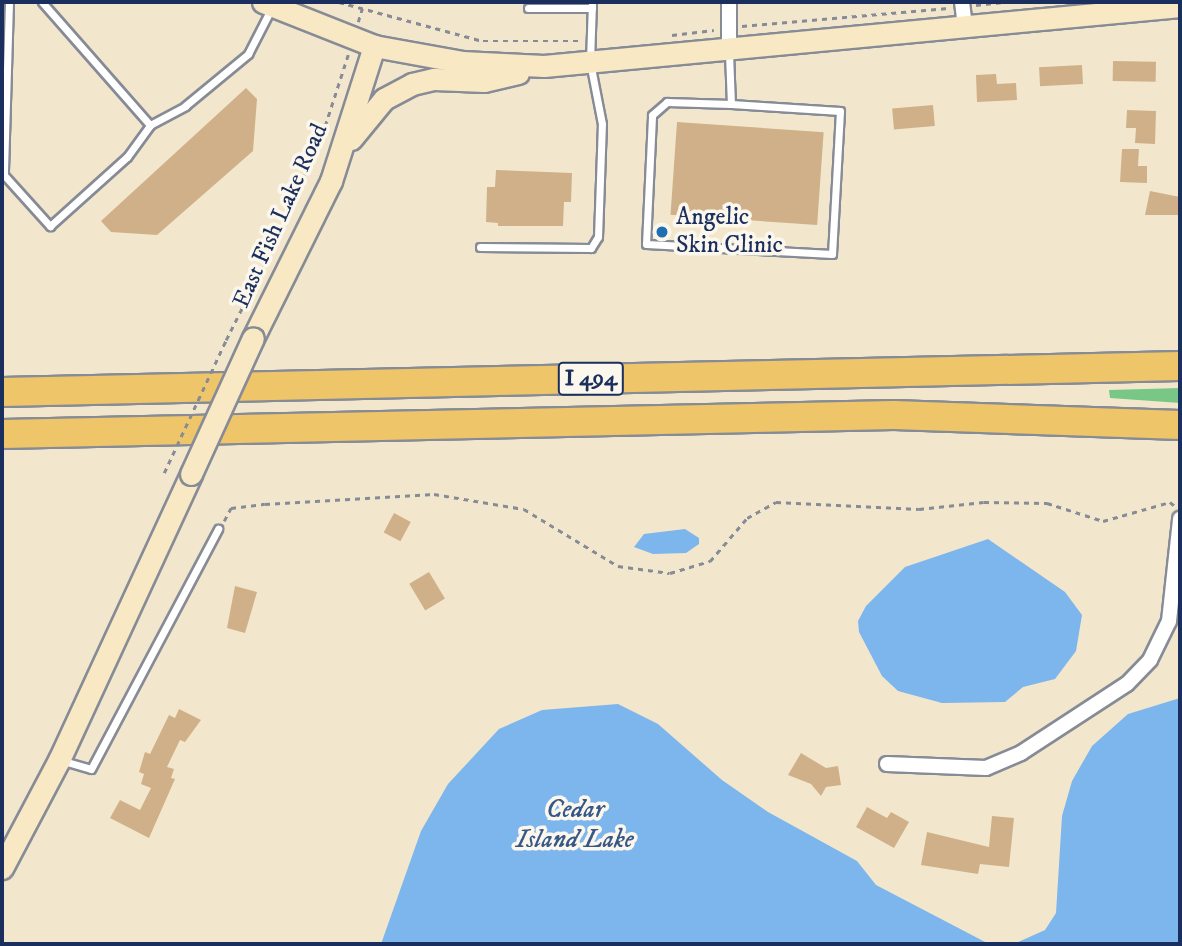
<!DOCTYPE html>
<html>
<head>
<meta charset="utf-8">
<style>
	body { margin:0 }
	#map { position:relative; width:1182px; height:946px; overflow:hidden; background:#f2e7cd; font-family:"IM FELL DW Pica",serif }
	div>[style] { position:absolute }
	.green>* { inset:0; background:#79c787 }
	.water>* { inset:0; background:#7db5ed }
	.building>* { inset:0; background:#d0b088; transform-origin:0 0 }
	.path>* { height:2.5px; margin-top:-1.25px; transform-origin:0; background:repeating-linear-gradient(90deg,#868b96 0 5px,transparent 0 10px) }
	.roads { filter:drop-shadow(2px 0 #868b96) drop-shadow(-2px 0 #868b96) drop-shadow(0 2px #868b96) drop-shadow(0 -2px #868b96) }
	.lane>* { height:7px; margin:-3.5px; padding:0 3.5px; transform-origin:3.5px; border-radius:3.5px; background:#fff }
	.street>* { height:14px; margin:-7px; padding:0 7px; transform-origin:7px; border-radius:7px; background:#fff }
	.secondary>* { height:21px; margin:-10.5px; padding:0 10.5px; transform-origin:10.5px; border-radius:10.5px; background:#f8e8c3 }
	.highway>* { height:28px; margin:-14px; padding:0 14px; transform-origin:14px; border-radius:14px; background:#eec569 }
	.path-bridge>* { height:2.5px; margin-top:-1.25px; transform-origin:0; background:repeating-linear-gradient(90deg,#868b96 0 5px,transparent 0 10px) }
	.bridges { filter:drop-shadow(2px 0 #868b96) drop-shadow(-2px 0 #868b96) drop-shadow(0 2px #868b96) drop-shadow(0 -2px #868b96) }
	.secondary-bridge>* { height:21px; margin:-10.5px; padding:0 10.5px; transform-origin:10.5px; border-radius:10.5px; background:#f8e8c3 }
	.dots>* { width:19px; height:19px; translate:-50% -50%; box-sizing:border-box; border:4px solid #fbf7ec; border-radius:50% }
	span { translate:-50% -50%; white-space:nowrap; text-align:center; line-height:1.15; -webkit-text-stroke:7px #fbf7ec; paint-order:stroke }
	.shield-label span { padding:2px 5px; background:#fbf7ec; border:2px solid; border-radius:5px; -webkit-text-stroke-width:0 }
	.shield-label { font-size:23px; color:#1b2f5e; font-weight:700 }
	.street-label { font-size:24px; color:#1b2f5e }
	.poi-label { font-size:24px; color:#1b2f5e }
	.left { translate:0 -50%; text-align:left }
	.water-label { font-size:26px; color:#385789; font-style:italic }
	.frame { position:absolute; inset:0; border:4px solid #1b2f5e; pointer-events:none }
</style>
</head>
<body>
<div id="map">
	<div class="green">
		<div style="clip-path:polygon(1180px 388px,1180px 403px,1110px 398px,1109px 390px)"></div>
	</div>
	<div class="water">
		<div style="clip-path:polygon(685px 529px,699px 538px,699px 544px,686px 553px,653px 554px,634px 547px,644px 534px)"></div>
		<div style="clip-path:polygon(988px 539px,1065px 592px,1082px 615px,1076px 651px,1055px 679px,1023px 687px,1005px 702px,942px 703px,898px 691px,882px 676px,859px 632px,858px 621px,866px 606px,905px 567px)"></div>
		<div style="clip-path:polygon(1180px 698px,1180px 944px,1014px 944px,1045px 930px,1056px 913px,1062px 816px,1072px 781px,1092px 746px,1128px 714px)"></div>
		<div style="clip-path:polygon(618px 704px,658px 724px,722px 780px,768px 812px,857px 861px,876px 885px,989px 944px,381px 944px,421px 831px,448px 784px,499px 729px,542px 710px)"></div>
	</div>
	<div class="building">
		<div style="left:1113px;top:61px;width:43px;height:20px;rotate:1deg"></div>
		<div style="left:1082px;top:65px;width:19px;height:43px;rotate:87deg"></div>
		<div style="clip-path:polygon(996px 74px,997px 84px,1016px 83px,1017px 100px,977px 102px,976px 75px)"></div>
		<div style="clip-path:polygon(246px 88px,257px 99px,253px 151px,157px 235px,111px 232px,101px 221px)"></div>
		<div style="left:933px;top:105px;width:21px;height:41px;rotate:85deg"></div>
		<div style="clip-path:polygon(1127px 110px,1156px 111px,1155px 144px,1135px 143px,1136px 128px,1126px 128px)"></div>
		<div style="left:677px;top:122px;width:147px;height:93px;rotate:4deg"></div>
		<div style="clip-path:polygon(1122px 149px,1139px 149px,1138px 166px,1147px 166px,1147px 183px,1120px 182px)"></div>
		<div style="clip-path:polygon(496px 170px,572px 173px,571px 202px,564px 202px,563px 226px,498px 226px,498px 223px,486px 222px,487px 187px,495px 187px)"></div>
		<div style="clip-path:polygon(1150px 191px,1180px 197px,1180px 215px,1145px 215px)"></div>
		<div style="left:394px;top:513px;width:19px;height:22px;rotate:28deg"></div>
		<div style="left:429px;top:572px;width:31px;height:23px;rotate:59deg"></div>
		<div style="clip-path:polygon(235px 586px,257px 592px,245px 633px,227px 628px)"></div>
		<div style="clip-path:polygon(179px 709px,201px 720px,185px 742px,180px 740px,167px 767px,174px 769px,171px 778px,175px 779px,149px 838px,110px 818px,120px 800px,140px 810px,151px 788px,141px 784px,144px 774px,139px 772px,145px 752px,150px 754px,169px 715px,175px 718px)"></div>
		<div style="clip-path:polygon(801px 753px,826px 768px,838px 766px,841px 785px,826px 787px,821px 796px,811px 784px,788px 775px)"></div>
		<div style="clip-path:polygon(867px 807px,887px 818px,891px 812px,909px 822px,894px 848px,856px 827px)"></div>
		<div style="clip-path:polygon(992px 816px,1014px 818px,1009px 867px,980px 864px,978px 874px,921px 865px,927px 832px,989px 847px)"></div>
	</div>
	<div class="path">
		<div style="left:339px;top:2px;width:149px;rotate:15.2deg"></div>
		<div style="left:483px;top:41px;width:99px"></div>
		<div style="left:976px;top:5px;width:30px;rotate:-6deg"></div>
		<div style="left:358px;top:22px;width:14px;rotate:-73deg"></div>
		<div style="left:742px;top:26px;width:207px;rotate:-5deg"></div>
		<div style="left:672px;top:35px;width:42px;rotate:-6.8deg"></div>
		<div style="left:226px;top:340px;width:132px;rotate:-63.4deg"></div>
		<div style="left:285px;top:222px;width:104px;rotate:-67.4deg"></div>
		<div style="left:325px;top:126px;width:75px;rotate:-72.1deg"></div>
		<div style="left:224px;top:521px;width:15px;rotate:-62deg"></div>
		<div style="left:231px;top:508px;width:34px;rotate:-7deg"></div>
		<div style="left:265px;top:504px;width:169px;rotate:-3.4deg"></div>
		<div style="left:434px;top:494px;width:91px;rotate:9.5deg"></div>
		<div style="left:524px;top:509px;width:110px;rotate:31.2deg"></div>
		<div style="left:618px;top:566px;width:52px;rotate:7.7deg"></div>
		<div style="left:670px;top:573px;width:42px;rotate:-16.7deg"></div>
		<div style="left:710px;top:561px;width:57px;rotate:-49.3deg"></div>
		<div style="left:747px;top:518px;width:33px;rotate:-29deg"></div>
		<div style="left:776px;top:502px;width:143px;rotate:2.8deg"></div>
		<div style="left:919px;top:509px;width:65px;rotate:-6.1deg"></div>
		<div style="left:984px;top:502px;width:63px;rotate:0.9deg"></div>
		<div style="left:1047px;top:503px;width:59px;rotate:17.8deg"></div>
		<div style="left:1103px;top:521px;width:70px;rotate:-15.8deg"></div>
		<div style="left:1170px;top:502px;width:6px;rotate:39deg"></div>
	</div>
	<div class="roads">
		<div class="lane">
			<div style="left:9px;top:2px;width:173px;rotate:91.7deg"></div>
			<div style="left:4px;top:175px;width:69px;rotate:48deg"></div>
			<div style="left:50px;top:226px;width:103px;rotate:-41.9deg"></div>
			<div style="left:127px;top:157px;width:39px;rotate:-54deg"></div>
			<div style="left:150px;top:125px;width:40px;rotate:-28deg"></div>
			<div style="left:185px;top:106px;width:82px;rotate:-39.5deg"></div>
			<div style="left:248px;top:54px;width:53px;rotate:-62.9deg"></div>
			<div style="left:42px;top:2px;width:164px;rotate:48.7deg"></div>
			<div style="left:528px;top:8px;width:64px"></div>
			<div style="left:729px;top:53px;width:51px;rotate:87.8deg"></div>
			<div style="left:731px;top:104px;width:109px;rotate:3.7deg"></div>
			<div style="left:840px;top:111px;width:143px;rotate:93.2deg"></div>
			<div style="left:832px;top:254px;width:186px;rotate:-176.9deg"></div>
			<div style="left:646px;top:244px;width:129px;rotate:-87.3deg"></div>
			<div style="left:652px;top:115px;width:20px;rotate:-41deg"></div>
			<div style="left:667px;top:102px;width:64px;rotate:1.8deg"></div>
			<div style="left:480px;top:247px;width:111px;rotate:0.5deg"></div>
			<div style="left:591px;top:248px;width:13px;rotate:-58deg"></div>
			<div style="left:598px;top:237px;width:113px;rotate:-88deg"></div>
			<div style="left:602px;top:124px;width:63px;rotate:-101deg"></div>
			<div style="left:590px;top:62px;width:60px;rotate:-88.1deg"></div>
			<div style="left:60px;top:760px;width:32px;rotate:16deg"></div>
			<div style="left:91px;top:769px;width:272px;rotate:-62.1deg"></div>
		</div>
		<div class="street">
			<div style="left:962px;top:2px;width:24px;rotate:83deg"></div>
			<div style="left:729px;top:48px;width:46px;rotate:-90deg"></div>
			<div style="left:887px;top:764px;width:99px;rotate:2.3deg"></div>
			<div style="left:986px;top:768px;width:38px;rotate:-23deg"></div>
			<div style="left:1021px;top:753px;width:126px;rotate:-33.1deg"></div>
			<div style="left:1127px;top:684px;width:33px;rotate:-46deg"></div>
			<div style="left:1150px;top:660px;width:43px;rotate:-64deg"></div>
			<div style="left:1169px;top:621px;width:103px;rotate:-83.8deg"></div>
		</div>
		<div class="secondary">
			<div style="left:263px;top:2px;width:119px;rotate:21.6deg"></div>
			<div style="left:374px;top:46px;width:89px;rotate:10.3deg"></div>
			<div style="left:462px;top:62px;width:82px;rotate:2.8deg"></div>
			<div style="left:544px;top:66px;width:639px;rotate:-5.39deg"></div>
			<div style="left:351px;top:139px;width:52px;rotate:-50.5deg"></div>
			<div style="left:384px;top:99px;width:32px;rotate:-28deg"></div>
			<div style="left:412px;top:84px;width:23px;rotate:-13deg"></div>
			<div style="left:434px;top:79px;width:50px;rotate:2.3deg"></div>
			<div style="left:484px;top:81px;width:35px;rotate:-13deg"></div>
			<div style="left:253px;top:338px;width:175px;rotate:-63.6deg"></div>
			<div style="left:331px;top:181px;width:142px;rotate:-72.3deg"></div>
			<div style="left:2px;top:868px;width:122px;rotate:-62.2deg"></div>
			<div style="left:59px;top:760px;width:315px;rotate:-65.2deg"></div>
		</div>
		<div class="highway">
			<div style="left:2px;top:392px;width:1178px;rotate:-1.26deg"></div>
			<div style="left:2px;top:434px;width:892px;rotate:-1.22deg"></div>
			<div style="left:894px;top:415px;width:286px;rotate:2deg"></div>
		</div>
	</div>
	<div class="path-bridge">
		<div style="left:164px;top:473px;width:147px;rotate:-65deg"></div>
	</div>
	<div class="bridges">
		<div class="secondary-bridge">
			<div style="left:191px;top:474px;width:149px;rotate:-65.5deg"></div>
		</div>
	</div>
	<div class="dots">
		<div style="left:662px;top:232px;background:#1f6fb2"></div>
	</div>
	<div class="shield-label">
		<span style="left:591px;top:379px">I 494</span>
	</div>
	<div class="street-label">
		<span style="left:281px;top:216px;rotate:-66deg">East Fish Lake Road</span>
	</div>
	<div class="poi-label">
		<span class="left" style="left:676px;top:232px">Angelic<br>Skin Clinic</span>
	</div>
	<div class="water-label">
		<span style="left:575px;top:825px">Cedar<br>Island Lake</span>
	</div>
	<div class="frame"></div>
</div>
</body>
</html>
